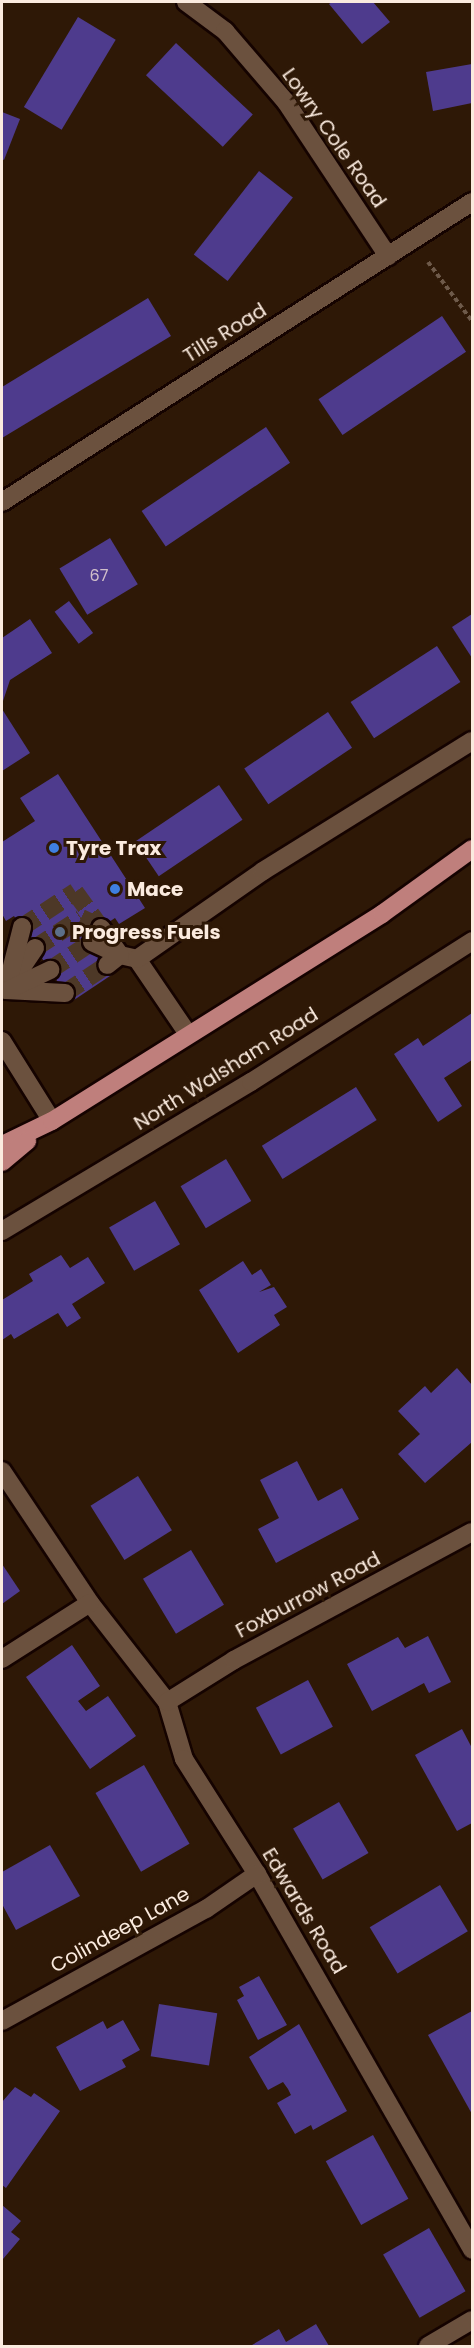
<!DOCTYPE html>
<html>
<head>
<meta charset="utf-8">
<style>
	body { margin:0 }
	#map { position:relative; width:474px; height:2348px; overflow:hidden; background:#2e1806; font-family:Poppins,sans-serif }
	div>[style] { position:absolute }
	.building>* { inset:0; background:#4e3b8d; transform-origin:0 0 }
	.minor-tunnel>* { height:18px; margin-top:-9px; transform-origin:0; background:repeating-linear-gradient(90deg,#4d3827 0 18px,transparent 0 27px) }
	.path>* { height:4px; margin-top:-2px; transform-origin:0; background:repeating-linear-gradient(90deg,#6e5a4a 0 4.5px,transparent 0 7.5px) }
	.roads { filter:drop-shadow(2px 0 #150300) drop-shadow(-2px 0 #150300) drop-shadow(0 2px #150300) drop-shadow(0 -2px #150300) }
	.minor>* { height:18px; margin:-9px; padding:0 9px; transform-origin:9px; border-radius:9px; background:#6b513e }
	.major>* { height:18px; margin:-9px; padding:0 9px; transform-origin:9px; border-radius:9px; background:#bf7f7c }
	.dots>* { width:16px; height:16px; translate:-50% -50%; box-sizing:border-box; border:3px solid #2e1806; border-radius:50% }
	span { translate:-50% -50%; white-space:nowrap; text-align:center; line-height:1.15; -webkit-text-stroke:6px #2e1806; paint-order:stroke }
	.number-label { font-size:16px; color:#d0bfca }
	.number-label span { -webkit-text-stroke-width:0 }
	.street-label { font-size:20px; color:#fbebdf }
	.poi-label { font-size:20px; color:#fbebdf; font-weight:700 }
	.left { translate:0 -50%; text-align:left }
	.frame { position:absolute; inset:0; border:3px solid #fbebdf; pointer-events:none }
</style>
</head>
<body>
<div id="map">
	<div class="building">
		<div style="clip-path:polygon(332px 2px,373px 2px,390px 22px,362px 44px,329px 4px)"></div>
		<div style="left:78px;top:17px;width:44px;height:105px;rotate:31deg"></div>
		<div style="left:176px;top:43px;width:105px;height:44px;rotate:43deg"></div>
		<div style="clip-path:polygon(472px 64px,472px 103px,433px 111px,426px 72px)"></div>
		<div style="clip-path:polygon(2px 112px,20px 119px,4px 160px,2px 159px)"></div>
		<div style="left:259px;top:171px;width:43px;height:106px;rotate:38deg"></div>
		<div style="clip-path:polygon(148px 298px,171px 336px,2px 438px,2px 387px)"></div>
		<div style="left:442px;top:316px;width:43px;height:149px;rotate:56deg"></div>
		<div style="left:266px;top:427px;width:43px;height:150px;rotate:56deg"></div>
		<div style="left:110px;top:538px;width:54px;height:59px;rotate:59deg"></div>
		<div style="left:69px;top:601px;width:40px;height:18px;rotate:53deg"></div>
		<div style="clip-path:polygon(472px 614px,472px 658px,452px 627px)"></div>
		<div style="clip-path:polygon(30px 619px,52px 653px,10px 680px,2px 704px,2px 638px)"></div>
		<div style="left:437px;top:646px;width:43px;height:103px;rotate:57deg"></div>
		<div style="clip-path:polygon(2px 709px,30px 753px,2px 771px)"></div>
		<div style="left:328px;top:712px;width:43px;height:101px;rotate:56deg"></div>
		<div style="clip-path:polygon(58px 774px,145px 908px,119px 924px,115px 918px,88px 936px,113px 974px,71px 1002px,14px 916px,6px 921px,2px 914px,2px 842px,35px 821px,20px 798px)"></div>
		<div style="left:219px;top:785px;width:42px;height:101px;rotate:56deg"></div>
		<div style="clip-path:polygon(472px 1013px,472px 1060px,444px 1078px,462px 1106px,438px 1122px,394px 1054px,418px 1038px,423px 1046px)"></div>
		<div style="left:356px;top:1087px;width:39px;height:111px;rotate:58deg"></div>
		<div style="left:226px;top:1159px;width:49px;height:53px;rotate:59deg"></div>
		<div style="left:155px;top:1201px;width:50px;height:53px;rotate:60deg"></div>
		<div style="clip-path:polygon(61px 1255px,70px 1268px,88px 1257px,105px 1283px,72px 1304px,81px 1318px,67px 1327px,58px 1313px,14px 1339px,11px 1334px,2px 1340px,2px 1300px,33px 1281px,29px 1274px)"></div>
		<div style="clip-path:polygon(243px 1261px,252px 1275px,261px 1269px,271px 1285px,259px 1292px,274px 1287px,287px 1307px,274px 1315px,280px 1325px,238px 1353px,199px 1290px)"></div>
		<div style="clip-path:polygon(457px 1368px,472px 1385px,472px 1442px,425px 1483px,398px 1454px,420px 1434px,398px 1411px,425px 1386px,431px 1393px)"></div>
		<div style="clip-path:polygon(297px 1461px,318px 1501px,342px 1488px,359px 1519px,276px 1563px,258px 1529px,279px 1518px,260px 1480px)"></div>
		<div style="left:138px;top:1476px;width:64px;height:56px;rotate:58deg"></div>
		<div style="left:191px;top:1550px;width:64px;height:56px;rotate:59deg"></div>
		<div style="clip-path:polygon(2px 1564px,20px 1591px,2px 1604px)"></div>
		<div style="clip-path:polygon(428px 1636px,451px 1682px,429px 1693px,424px 1683px,372px 1711px,347px 1664px,398px 1637px,405px 1648px)"></div>
		<div style="clip-path:polygon(72px 1645px,100px 1686px,78px 1701px,86px 1711px,108px 1696px,136px 1736px,90px 1769px,26px 1677px)"></div>
		<div style="left:308px;top:1680px;width:53px;height:59px;rotate:62deg"></div>
		<div style="clip-path:polygon(462px 1729px,472px 1748px,472px 1823px,457px 1831px,415px 1755px)"></div>
		<div style="left:144px;top:1765px;width:91px;height:56px;rotate:60deg"></div>
		<div style="left:339px;top:1802px;width:59px;height:53px;rotate:60deg"></div>
		<div style="clip-path:polygon(50px 1845px,80px 1896px,16px 1930px,2px 1904px,2px 1872px)"></div>
		<div style="left:440px;top:1885px;width:54px;height:82px;rotate:59deg"></div>
		<div style="clip-path:polygon(259px 1976px,287px 2025px,258px 2040px,237px 2000px,244px 1996px,239px 1987px)"></div>
		<div style="left:159px;top:2004px;width:59px;height:53px;rotate:9deg"></div>
		<div style="clip-path:polygon(472px 2011px,472px 2114px,428px 2035px)"></div>
		<div style="clip-path:polygon(123px 2020px,140px 2050px,122px 2060px,126px 2067px,80px 2091px,56px 2047px,103px 2021px,107px 2029px)"></div>
		<div style="clip-path:polygon(299px 2024px,347px 2111px,313px 2130px,311px 2125px,295px 2134px,277px 2103px,291px 2095px,288px 2089px,283px 2082px,268px 2090px,249px 2057px)"></div>
		<div style="clip-path:polygon(15px 2087px,31px 2097px,34px 2093px,60px 2111px,6px 2188px,2px 2185px,2px 2102px)"></div>
		<div style="left:373px;top:2135px;width:73px;height:54px;rotate:61deg"></div>
		<div style="clip-path:polygon(2px 2205px,21px 2221px,11px 2232px,20px 2239px,3px 2259px)"></div>
		<div style="left:429px;top:2228px;width:73px;height:53px;rotate:60deg"></div>
		<div style="clip-path:polygon(316px 2324px,329px 2346px,252px 2345px,279px 2329px,286px 2342px)"></div>
	</div>
	<div class="minor-tunnel">
		<div style="left:22px;top:927px;width:64px;rotate:-33.4deg"></div>
		<div style="left:75px;top:892px;width:44px;rotate:54.2deg"></div>
		<div style="left:35px;top:948px;width:55px;rotate:-33.1deg"></div>
		<div style="left:81px;top:918px;width:21px;rotate:25deg"></div>
		<div style="left:50px;top:970px;width:50px;rotate:-33.7deg"></div>
		<div style="left:65px;top:993px;width:50px;rotate:-33.7deg"></div>
	</div>
	<div class="path">
		<div style="left:428px;top:262px;width:74px;rotate:53.3deg"></div>
	</div>
	<div class="roads">
		<div class="minor">
			<div style="left:186px;top:2px;width:49px;rotate:36.6deg"></div>
			<div style="left:225px;top:31px;width:94px;rotate:49.3deg"></div>
			<div style="left:286px;top:102px;width:185px;rotate:56.5deg"></div>
			<div style="left:2px;top:502px;width:558px;rotate:-32.55deg"></div>
			<div style="left:101px;top:928px;width:33px;rotate:55deg"></div>
			<div style="left:120px;top:955px;width:17px;rotate:13deg"></div>
			<div style="left:92px;top:942px;width:31px;rotate:25deg"></div>
			<div style="left:120px;top:955px;width:16px;rotate:142deg"></div>
			<div style="left:12px;top:982px;width:41px;rotate:-55.9deg"></div>
			<div style="left:6px;top:990px;width:65px;rotate:-75.7deg"></div>
			<div style="left:6px;top:990px;width:59px;rotate:2.9deg"></div>
			<div style="left:8px;top:990px;width:47px;rotate:-25.5deg"></div>
			<div style="left:188px;top:1034px;width:91px;rotate:-124.2deg"></div>
			<div style="left:137px;top:959px;width:154px;rotate:-34.9deg"></div>
			<div style="left:263px;top:871px;width:246px;rotate:-31.9deg"></div>
			<div style="left:2px;top:1041px;width:94px;rotate:58deg"></div>
			<div style="left:2px;top:1231px;width:290px;rotate:-30.9deg"></div>
			<div style="left:251px;top:1082px;width:262px;rotate:-32.5deg"></div>
			<div style="left:2px;top:1471px;width:159px;rotate:56.3deg"></div>
			<div style="left:90px;top:1603px;width:125px;rotate:52.1deg"></div>
			<div style="left:167px;top:1702px;width:59px;rotate:73.4deg"></div>
			<div style="left:184px;top:1759px;width:136px;rotate:57.6deg"></div>
			<div style="left:257px;top:1874px;width:433px;rotate:60.2deg"></div>
			<div style="left:2px;top:1659px;width:104px;rotate:-32.5deg"></div>
			<div style="left:167px;top:1702px;width:79px;rotate:-32.1deg"></div>
			<div style="left:234px;top:1660px;width:270px;rotate:-28.3deg"></div>
			<div style="left:2px;top:2021px;width:233px;rotate:-28.8deg"></div>
			<div style="left:206px;top:1909px;width:62px;rotate:-34.5deg"></div>
			<div style="left:428px;top:2346px;width:51px;rotate:-30.6deg"></div>
		</div>
		<div class="major">
			<div style="left:2px;top:1145px;width:55px;rotate:-25.6deg"></div>
			<div style="left:52px;top:1121px;width:390px;rotate:-32.1deg"></div>
			<div style="left:382px;top:914px;width:111px;rotate:-35.8deg"></div>
			<div style="left:2px;top:1162px;width:33px;rotate:-40deg"></div>
		</div>
	</div>
	<div class="dots">
		<div style="left:54px;top:848px;background:#3f7fe0"></div>
		<div style="left:115px;top:889px;background:#3f7fe0"></div>
		<div style="left:60px;top:932px;background:#5c6f8a"></div>
	</div>
	<div class="number-label">
		<span style="left:99px;top:576px">67</span>
	</div>
	<div class="street-label">
		<span style="left:334px;top:138px;rotate:55deg">Lowry Cole Road</span>
		<span style="left:225px;top:333px;rotate:-32deg">Tills Road</span>
		<span style="left:226px;top:1069px;rotate:-32deg">North Walsham Road</span>
		<span style="left:308px;top:1595px;rotate:-28deg">Foxburrow Road</span>
		<span style="left:304px;top:1911px;rotate:59deg">Edwards Road</span>
		<span style="left:120px;top:1930px;rotate:-29deg">Colindeep Lane</span>
	</div>
	<div class="poi-label">
		<span class="left" style="left:66px;top:848px">Tyre Trax</span>
		<span class="left" style="left:127px;top:889px">Mace</span>
		<span class="left" style="left:72px;top:932px">Progress Fuels</span>
	</div>
	<div class="frame"></div>
</div>
</body>
</html>
